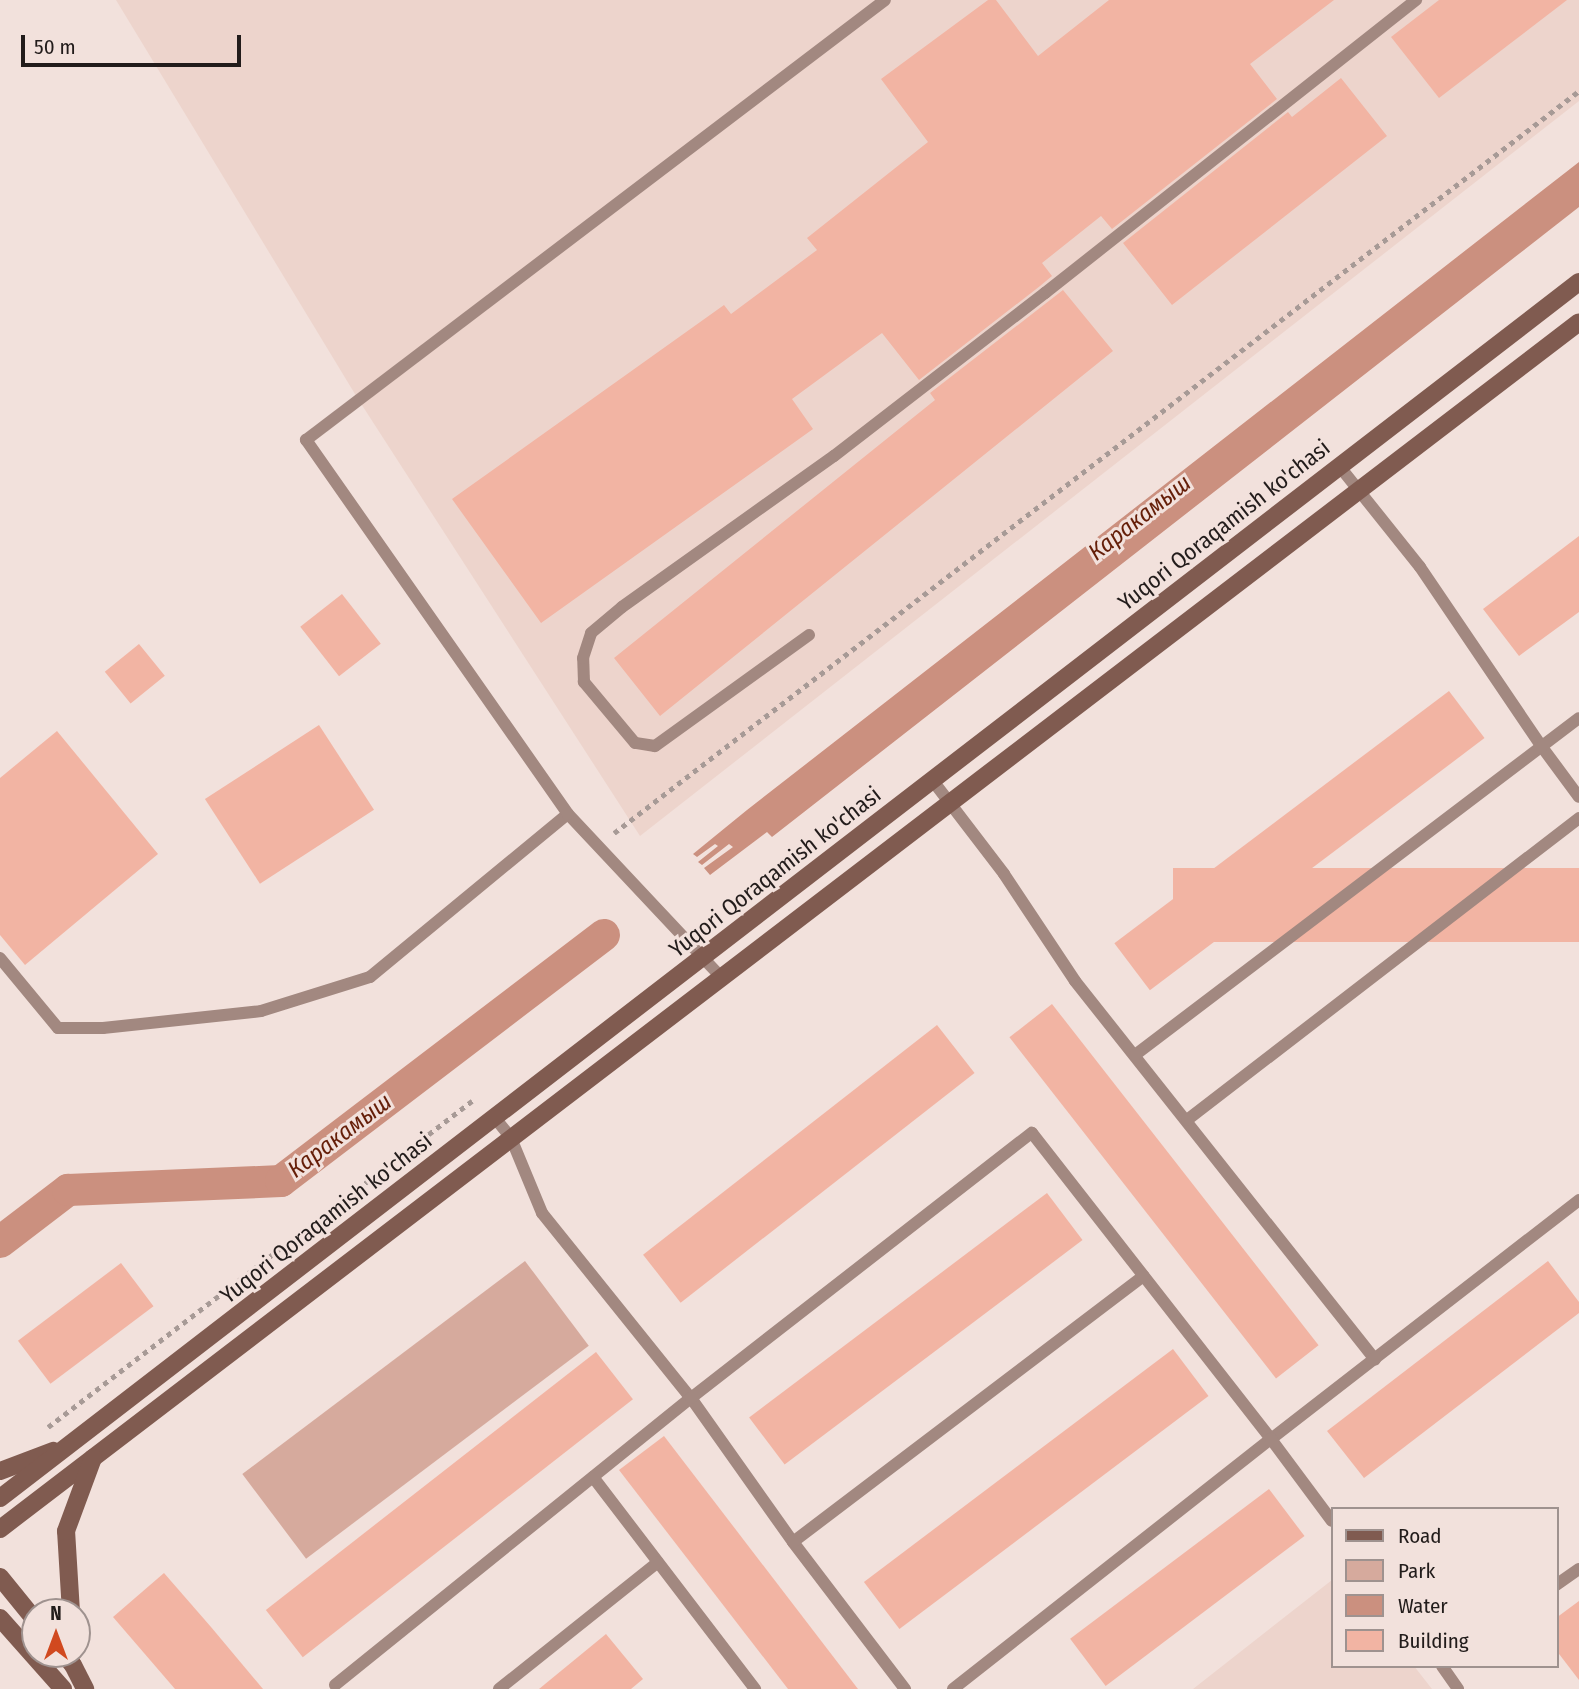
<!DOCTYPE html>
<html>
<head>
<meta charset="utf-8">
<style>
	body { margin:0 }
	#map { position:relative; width:1579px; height:1689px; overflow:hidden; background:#f2e1dc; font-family:"Fira Sans Condensed",sans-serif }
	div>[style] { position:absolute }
	.built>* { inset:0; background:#edd4cc }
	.green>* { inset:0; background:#d6aa9d; transform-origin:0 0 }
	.water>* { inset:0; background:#cb907f }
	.canal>* { height:32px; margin:-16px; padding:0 16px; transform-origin:16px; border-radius:16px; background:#cb907f }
	.building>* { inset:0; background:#f2b4a3; transform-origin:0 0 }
	.path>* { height:4.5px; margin-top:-2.25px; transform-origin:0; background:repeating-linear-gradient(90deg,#a79a96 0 5px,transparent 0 10px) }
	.lane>* { height:12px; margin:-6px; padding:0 6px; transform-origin:6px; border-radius:6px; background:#a28880 }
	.secondary>* { height:18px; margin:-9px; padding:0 9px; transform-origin:9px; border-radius:9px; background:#805b50 }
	span { translate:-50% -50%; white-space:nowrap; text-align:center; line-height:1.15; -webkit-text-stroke:6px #f2e1dc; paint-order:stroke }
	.street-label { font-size:23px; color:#221c1b }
	.water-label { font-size:24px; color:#651e08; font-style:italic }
	.legend { position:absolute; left:1331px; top:1507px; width:228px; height:161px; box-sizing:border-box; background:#f2e1dc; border:2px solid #9f928f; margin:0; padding:9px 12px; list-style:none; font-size:21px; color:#221c1b }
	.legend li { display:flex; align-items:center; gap:14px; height:35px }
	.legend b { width:35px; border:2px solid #9f928f }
	.north { position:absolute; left:21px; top:1598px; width:70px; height:70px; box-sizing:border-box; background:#f2e1dc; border:2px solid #9f928f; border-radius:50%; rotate:0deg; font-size:19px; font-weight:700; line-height:28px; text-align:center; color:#221c1b }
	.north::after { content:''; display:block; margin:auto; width:24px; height:32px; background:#d1491f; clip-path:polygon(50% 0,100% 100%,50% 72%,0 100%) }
	.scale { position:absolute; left:21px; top:35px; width:220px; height:32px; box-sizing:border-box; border:4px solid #221c1b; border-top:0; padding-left:9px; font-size:21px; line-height:24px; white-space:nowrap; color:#221c1b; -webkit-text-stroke:5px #f2e1dc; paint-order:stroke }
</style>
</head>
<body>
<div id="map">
	<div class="built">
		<div style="clip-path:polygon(116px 0,1579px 0,1579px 101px,640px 836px,358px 399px)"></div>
		<div style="clip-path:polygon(1332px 1580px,1332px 1666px,1414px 1666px,1432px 1689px,1193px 1689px)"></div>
	</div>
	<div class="green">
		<div style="left:525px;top:1261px;width:106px;height:354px;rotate:53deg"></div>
	</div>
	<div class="water">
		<div style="clip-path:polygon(1579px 162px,1579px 207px,772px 837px,767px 832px,710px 875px,704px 868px,733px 847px,729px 844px,702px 865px,698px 862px,718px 846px,715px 844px,697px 857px,693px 854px,747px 810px)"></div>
	</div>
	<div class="canal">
		<div style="left:0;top:1242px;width:86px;rotate:-37.4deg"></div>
		<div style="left:68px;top:1190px;width:213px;rotate:-2.4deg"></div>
		<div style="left:281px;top:1181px;width:406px;rotate:-37.3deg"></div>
	</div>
	<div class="building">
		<div style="clip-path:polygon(988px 0,996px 0,1038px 56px,1109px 0,1334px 0,1250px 64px,1277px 99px,1112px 229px,1101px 216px,1042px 263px,1052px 276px,1040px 286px,919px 380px,882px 333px,792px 399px,813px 429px,541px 623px,452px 499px,724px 305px,731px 314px,817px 250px,807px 238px,928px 142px,881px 79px)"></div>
		<div style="clip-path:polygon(1439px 0,1567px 0,1439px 98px,1391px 37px)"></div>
		<div style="clip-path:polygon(1341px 78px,1387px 136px,1172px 305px,1123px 243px,1288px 112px,1292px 117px)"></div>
		<div style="clip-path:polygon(1063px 290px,1113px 351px,660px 716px,614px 658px,935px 400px,930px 393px)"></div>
		<div style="clip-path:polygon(1579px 536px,1579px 612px,1519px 656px,1483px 609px)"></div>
		<div style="left:342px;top:594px;width:63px;height:53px;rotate:52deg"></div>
		<div style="left:139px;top:644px;width:41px;height:44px;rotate:51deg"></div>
		<div style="left:1449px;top:691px;width:59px;height:419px;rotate:53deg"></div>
		<div style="left:319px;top:725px;width:101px;height:136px;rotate:57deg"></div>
		<div style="clip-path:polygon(57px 731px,158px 854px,25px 965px,0 935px,0 778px)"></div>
		<div style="left:1579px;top:868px;width:74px;height:406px;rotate:90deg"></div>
		<div style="left:1052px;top:1004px;width:433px;height:54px;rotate:52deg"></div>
		<div style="left:937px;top:1025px;width:61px;height:373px;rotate:52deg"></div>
		<div style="left:1047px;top:1193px;width:59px;height:373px;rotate:53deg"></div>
		<div style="clip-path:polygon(1548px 1261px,1579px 1302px,1579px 1313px,1364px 1478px,1327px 1431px)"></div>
		<div style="left:121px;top:1263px;width:54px;height:129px;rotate:53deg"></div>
		<div style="left:1173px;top:1349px;width:59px;height:387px;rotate:53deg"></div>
		<div style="left:596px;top:1352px;width:60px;height:419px;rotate:52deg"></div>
		<div style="clip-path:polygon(664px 1436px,858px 1689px,788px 1689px,619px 1470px)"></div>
		<div style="left:1269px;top:1489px;width:59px;height:249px;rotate:53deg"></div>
		<div style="clip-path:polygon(164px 1573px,211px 1627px,263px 1689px,175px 1689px,113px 1617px)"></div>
		<div style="clip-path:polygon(1579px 1601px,1579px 1680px,1556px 1650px,1556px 1618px)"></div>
		<div style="clip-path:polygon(606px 1634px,643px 1679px,631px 1689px,539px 1689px)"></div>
	</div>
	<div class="path">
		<div style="left:614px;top:833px;width:1217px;rotate:-37.56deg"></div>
		<div style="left:48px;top:1427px;width:535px;rotate:-37.56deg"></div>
	</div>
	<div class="lane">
		<div style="left:1340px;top:467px;width:128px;rotate:51.3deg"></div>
		<div style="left:1420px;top:567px;width:217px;rotate:55.9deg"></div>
		<div style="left:1542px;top:747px;width:62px;rotate:53.5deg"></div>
		<div style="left:809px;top:635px;width:190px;rotate:144.2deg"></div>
		<div style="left:655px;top:746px;width:20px;rotate:-171deg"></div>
		<div style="left:635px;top:743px;width:80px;rotate:-129.9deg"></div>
		<div style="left:584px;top:682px;width:24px;rotate:-92deg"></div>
		<div style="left:583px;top:658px;width:26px;rotate:-72deg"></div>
		<div style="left:591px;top:633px;width:40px;rotate:-40deg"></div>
		<div style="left:622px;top:607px;width:260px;rotate:-35.5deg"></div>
		<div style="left:834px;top:456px;width:267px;rotate:-37.7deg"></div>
		<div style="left:1045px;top:293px;width:473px;rotate:-38.3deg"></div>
		<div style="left:933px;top:781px;width:117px;rotate:52.6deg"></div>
		<div style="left:1004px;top:874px;width:128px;rotate:56.4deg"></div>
		<div style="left:1075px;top:981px;width:483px;rotate:51.6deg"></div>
		<div style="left:0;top:958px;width:91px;rotate:50.4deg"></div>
		<div style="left:58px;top:1028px;width:45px"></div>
		<div style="left:103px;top:1028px;width:159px;rotate:-6.1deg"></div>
		<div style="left:261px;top:1011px;width:114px;rotate:-17.3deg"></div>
		<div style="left:370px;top:977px;width:256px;rotate:-39.5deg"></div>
		<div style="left:721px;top:977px;width:224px;rotate:-133.2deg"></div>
		<div style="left:568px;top:814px;width:457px;rotate:-125deg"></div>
		<div style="left:306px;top:440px;width:727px;rotate:-37.23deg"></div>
		<div style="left:1135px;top:1055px;width:557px;rotate:-37.2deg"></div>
		<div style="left:495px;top:1118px;width:26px;rotate:51deg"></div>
		<div style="left:511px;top:1138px;width:81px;rotate:67.5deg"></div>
		<div style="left:542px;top:1213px;width:238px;rotate:51.2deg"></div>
		<div style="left:691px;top:1398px;width:176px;rotate:54.7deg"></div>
		<div style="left:793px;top:1542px;width:185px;rotate:52.7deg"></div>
		<div style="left:1187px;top:1120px;width:495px;rotate:-37.6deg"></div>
		<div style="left:593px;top:1477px;width:267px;rotate:52.6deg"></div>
		<div style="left:793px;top:1542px;width:440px;rotate:-37.2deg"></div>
		<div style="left:1556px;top:1585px;width:28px;rotate:-35deg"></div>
		<div style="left:1442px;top:1666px;width:28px;rotate:55deg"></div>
		<div style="left:335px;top:1685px;width:457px;rotate:-38.9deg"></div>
		<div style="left:691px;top:1398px;width:432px;rotate:-37.9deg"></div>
		<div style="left:1032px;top:1133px;width:388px;rotate:52deg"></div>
		<div style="left:1271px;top:1439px;width:390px;rotate:-37.8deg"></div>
		<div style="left:499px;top:1689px;width:203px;rotate:-38.6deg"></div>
		<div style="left:953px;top:1689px;width:405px;rotate:-38.2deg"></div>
		<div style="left:1271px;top:1439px;width:102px;rotate:53.4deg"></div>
	</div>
	<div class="secondary">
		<div style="left:0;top:1471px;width:57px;rotate:-20.7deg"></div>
		<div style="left:0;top:1498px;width:1993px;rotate:-37.6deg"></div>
		<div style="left:0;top:1529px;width:1987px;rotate:-37.39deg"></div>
		<div style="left:0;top:1577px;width:55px;rotate:50.9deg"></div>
		<div style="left:71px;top:1612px;width:81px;rotate:-93.5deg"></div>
		<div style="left:66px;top:1531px;width:78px;rotate:-69.7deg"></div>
		<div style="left:0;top:1618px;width:95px;rotate:48.4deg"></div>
		<div style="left:64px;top:1654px;width:14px;rotate:51deg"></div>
		<div style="left:73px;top:1665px;width:27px;rotate:63deg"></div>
	</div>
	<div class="street-label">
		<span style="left:1224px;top:525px;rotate:-38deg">Yuqori Qoraqamish ko'chasi</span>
		<span style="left:775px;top:872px;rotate:-38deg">Yuqori Qoraqamish ko'chasi</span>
		<span style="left:326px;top:1218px;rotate:-38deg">Yuqori Qoraqamish ko'chasi</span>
	</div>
	<div class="water-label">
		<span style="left:1140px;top:518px;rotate:-38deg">Каракамыш</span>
		<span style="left:340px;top:1136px;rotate:-37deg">Каракамыш</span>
	</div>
	<ul class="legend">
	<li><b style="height:9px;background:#805b50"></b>Road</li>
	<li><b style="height:19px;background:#d6aa9d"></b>Park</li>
	<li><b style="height:19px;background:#cb907f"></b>Water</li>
	<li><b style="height:19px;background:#f2b4a3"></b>Building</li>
	</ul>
	<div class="north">N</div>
	<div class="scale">50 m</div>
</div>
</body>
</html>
